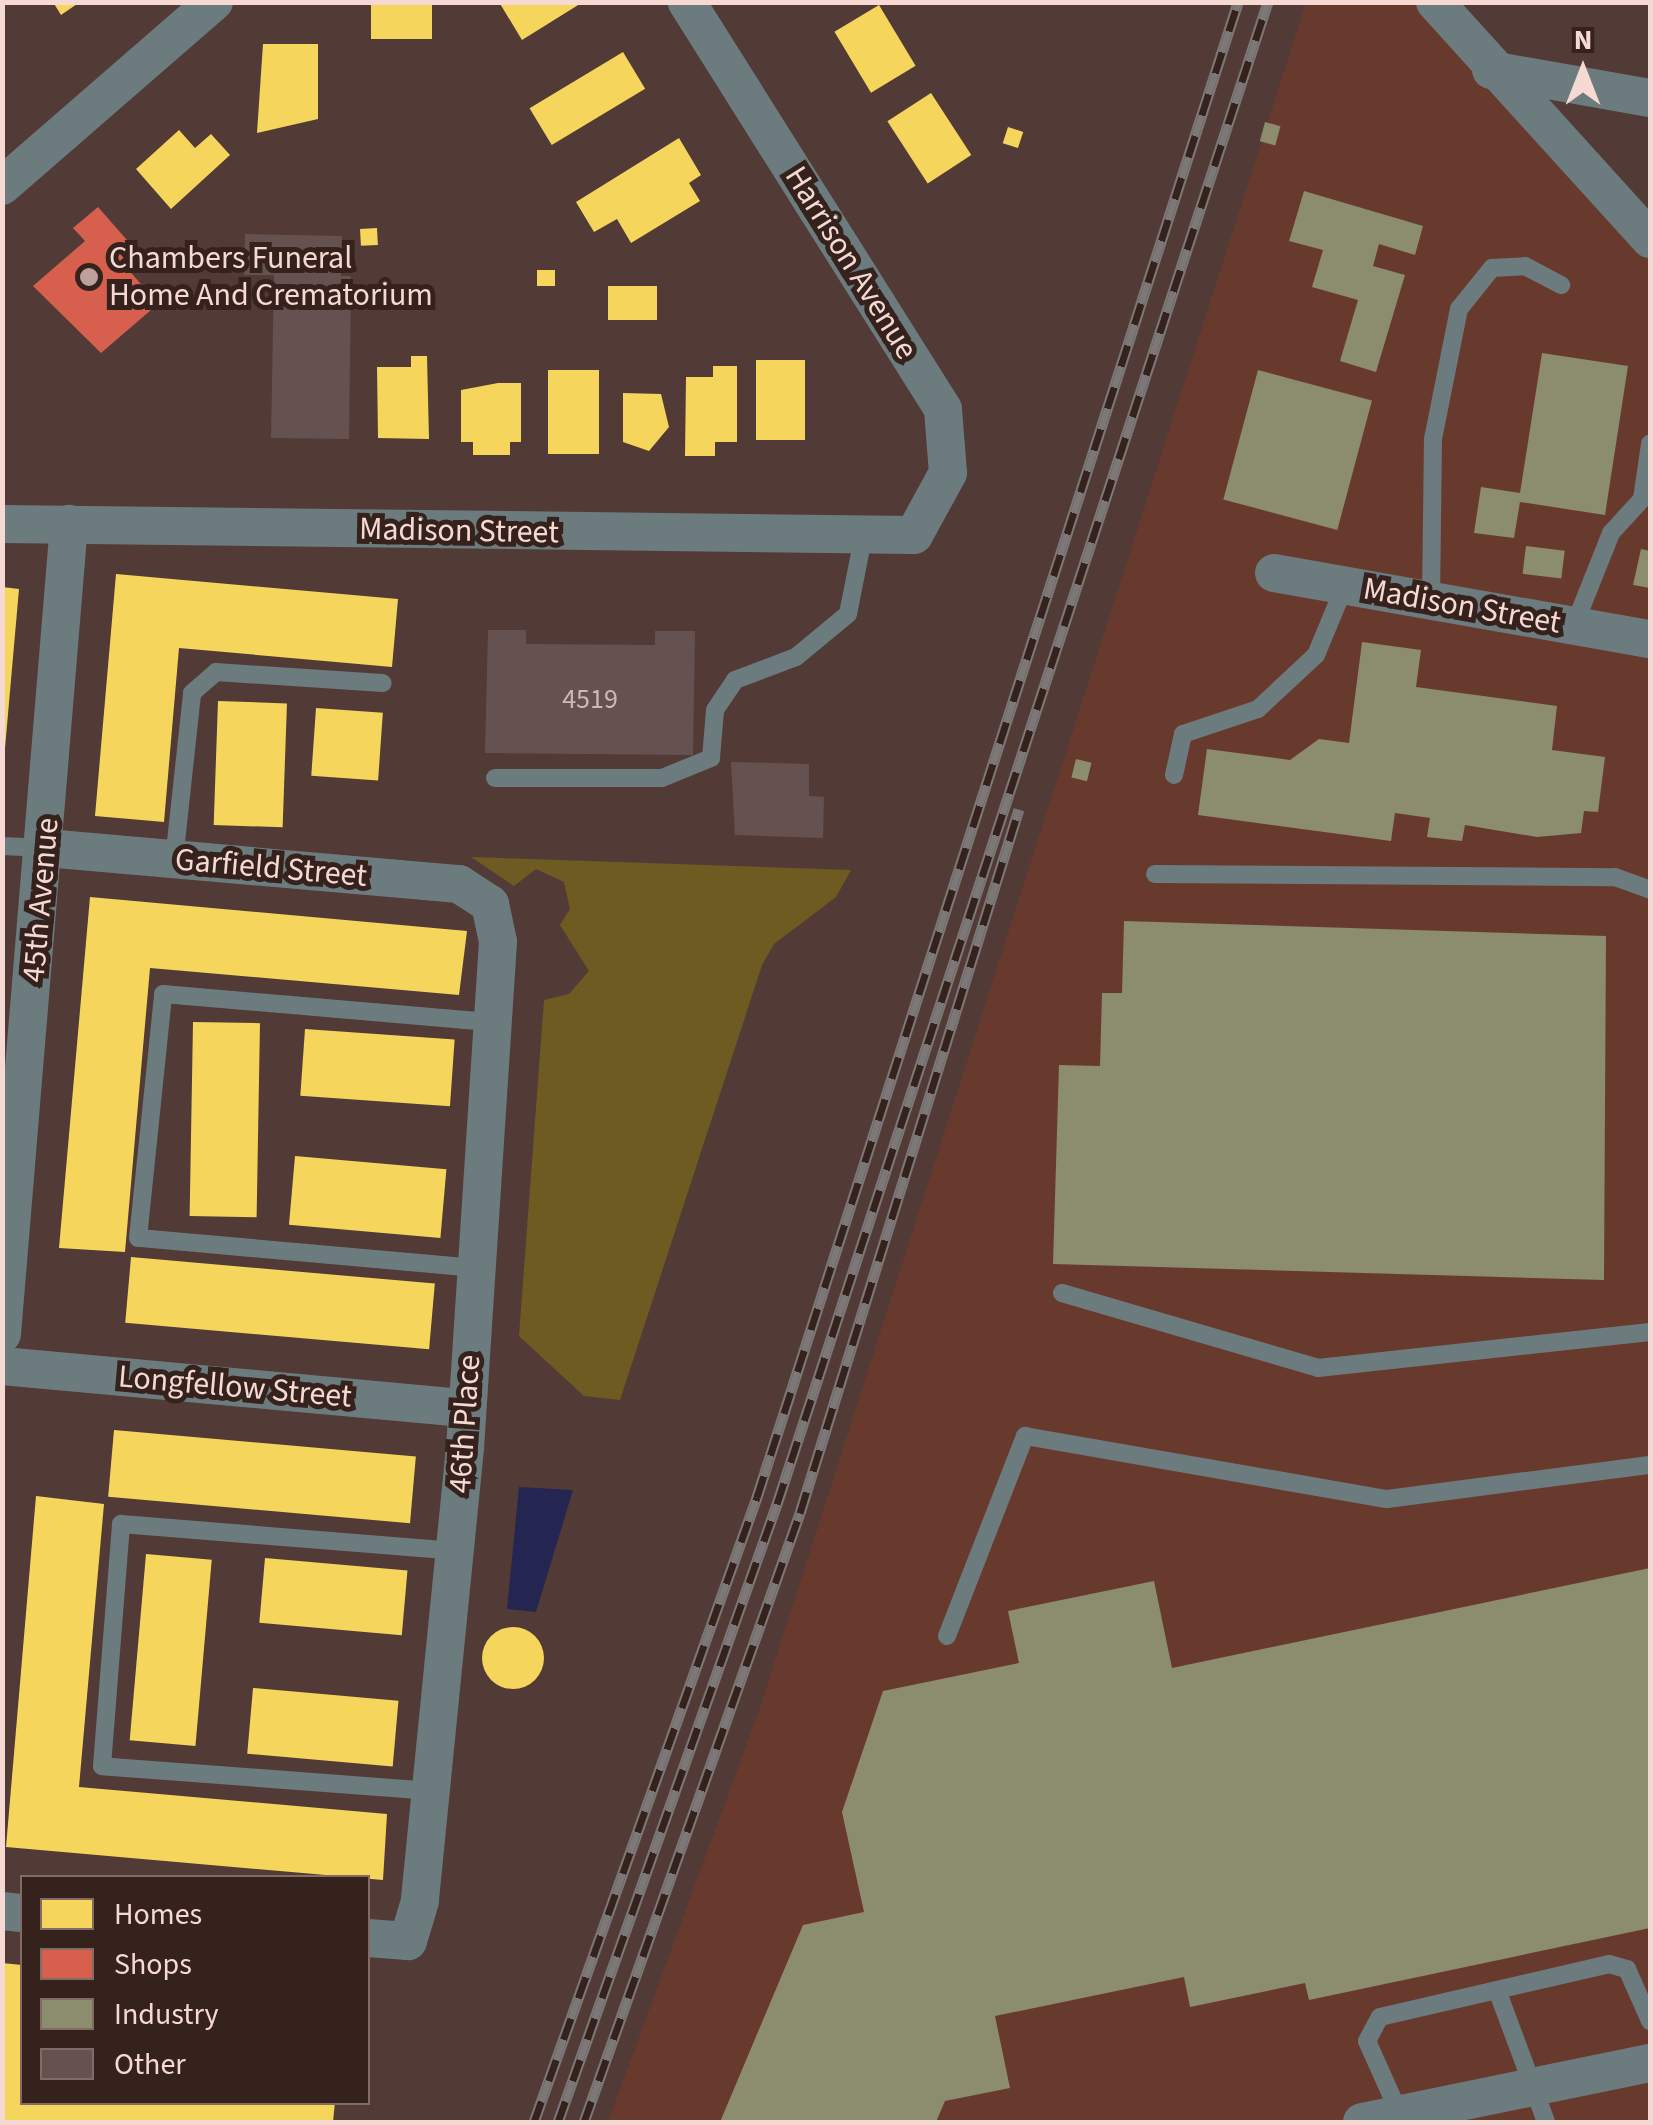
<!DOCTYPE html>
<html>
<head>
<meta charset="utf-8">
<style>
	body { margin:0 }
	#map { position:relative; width:1653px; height:2125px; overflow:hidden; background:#523b36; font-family:"Source Sans 3",sans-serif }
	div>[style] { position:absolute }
	.built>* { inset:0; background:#683a2e }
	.green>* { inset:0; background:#6d5b21 }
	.water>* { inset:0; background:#242651 }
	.homes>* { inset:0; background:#f6d55c; transform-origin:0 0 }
	.round { border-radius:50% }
	.shops>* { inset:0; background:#d6604d }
	.industry>* { inset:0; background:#8c8c6e; transform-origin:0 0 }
	.building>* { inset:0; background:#655250 }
	.lane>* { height:18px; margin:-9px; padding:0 9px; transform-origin:9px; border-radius:9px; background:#6c7b7e }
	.street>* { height:38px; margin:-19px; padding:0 19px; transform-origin:19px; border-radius:19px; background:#6c7b7e }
	.rail>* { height:11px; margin-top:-5.5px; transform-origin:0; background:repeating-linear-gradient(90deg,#36221d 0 22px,#7c7877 0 44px); box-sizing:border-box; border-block:2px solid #7c7877 }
	.dots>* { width:28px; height:28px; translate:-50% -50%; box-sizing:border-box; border:5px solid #36221d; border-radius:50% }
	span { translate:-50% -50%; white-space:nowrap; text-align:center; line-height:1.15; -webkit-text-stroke:10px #36221d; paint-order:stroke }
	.number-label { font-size:28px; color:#d1b7b2 }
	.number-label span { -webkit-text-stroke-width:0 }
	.poi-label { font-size:32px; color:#f5d9d2 }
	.left { translate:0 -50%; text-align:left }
	.street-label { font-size:32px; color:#f5d9d2 }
	.frame { position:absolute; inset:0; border:5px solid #f5d9d2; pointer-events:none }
	.legend { position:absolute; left:20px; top:1875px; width:350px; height:230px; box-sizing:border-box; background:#36221d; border:2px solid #826b65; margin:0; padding:12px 18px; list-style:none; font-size:30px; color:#f5d9d2 }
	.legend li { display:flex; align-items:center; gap:20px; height:50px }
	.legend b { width:50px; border:2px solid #826b65 }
	.north { position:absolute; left:1533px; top:20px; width:100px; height:100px; -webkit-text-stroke:8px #36221d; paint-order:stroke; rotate:0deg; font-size:28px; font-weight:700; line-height:40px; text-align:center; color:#f5d9d2 }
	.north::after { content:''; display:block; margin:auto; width:35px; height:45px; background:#f5d9d2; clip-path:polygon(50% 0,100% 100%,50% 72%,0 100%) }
</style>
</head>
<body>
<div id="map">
	<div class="built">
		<div style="clip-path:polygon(1306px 3px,1435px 3px,1650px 240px,1650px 2122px,608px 2122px,760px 1708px)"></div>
	</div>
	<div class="green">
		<div style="clip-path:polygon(471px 857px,851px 870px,836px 897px,774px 944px,762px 965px,620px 1400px,584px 1396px,519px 1336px,544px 1000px,569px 994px,589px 971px,560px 925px,570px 909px,564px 882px,536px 869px,514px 886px)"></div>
	</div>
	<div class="water">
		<div style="clip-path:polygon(519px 1487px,573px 1490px,536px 1612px,507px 1609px)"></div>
	</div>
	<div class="homes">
		<div style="clip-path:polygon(53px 2px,80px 2px,61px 15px)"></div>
		<div style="left:371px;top:2px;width:61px;height:37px"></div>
		<div style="clip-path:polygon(499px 2px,583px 2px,522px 40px)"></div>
		<div style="left:879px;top:5px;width:71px;height:52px;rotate:59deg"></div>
		<div style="clip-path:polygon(263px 44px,318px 44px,318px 119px,257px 133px)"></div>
		<div style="left:623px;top:52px;width:43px;height:109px;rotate:59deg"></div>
		<div style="left:931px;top:93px;width:74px;height:52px;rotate:57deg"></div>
		<div style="left:1008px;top:127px;width:16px;height:17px;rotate:18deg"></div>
		<div style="clip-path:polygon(179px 130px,195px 148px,211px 134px,230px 155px,171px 209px,136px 169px)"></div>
		<div style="clip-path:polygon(679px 138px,701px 175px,689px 183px,700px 201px,631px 243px,617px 219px,594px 232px,576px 202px)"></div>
		<div style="left:377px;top:228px;width:17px;height:17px;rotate:87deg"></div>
		<div style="left:537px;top:270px;width:18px;height:16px"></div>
		<div style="left:608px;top:286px;width:49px;height:34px"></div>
		<div style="clip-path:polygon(411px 356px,427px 356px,429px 439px,378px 438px,377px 367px,411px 367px)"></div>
		<div style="left:756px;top:360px;width:49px;height:80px"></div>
		<div style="clip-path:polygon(713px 366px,737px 366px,737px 442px,715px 442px,715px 456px,685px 456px,686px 377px,713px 377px)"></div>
		<div style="left:548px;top:370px;width:51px;height:84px"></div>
		<div style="clip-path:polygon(498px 383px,521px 383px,521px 442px,510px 442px,510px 455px,473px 455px,473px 442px,461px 442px,461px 390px)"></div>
		<div style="clip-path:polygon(623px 393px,661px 394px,669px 427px,649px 451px,623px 442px)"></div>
		<div style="clip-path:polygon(116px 574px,398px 599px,392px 667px,179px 648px,164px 822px,95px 816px)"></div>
		<div style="clip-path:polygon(2px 587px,19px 589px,5px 748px,2px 748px)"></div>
		<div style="left:218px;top:701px;width:69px;height:124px;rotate:2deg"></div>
		<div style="left:316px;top:708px;width:67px;height:68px;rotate:4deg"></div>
		<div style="clip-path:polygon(90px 897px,467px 931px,459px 995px,150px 968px,125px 1252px,59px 1248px)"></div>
		<div style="left:193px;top:1022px;width:67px;height:194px;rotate:1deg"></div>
		<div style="left:305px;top:1029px;width:150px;height:67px;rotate:4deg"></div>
		<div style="left:295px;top:1156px;width:152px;height:69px;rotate:5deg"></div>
		<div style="left:131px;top:1257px;width:305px;height:66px;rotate:5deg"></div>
		<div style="left:114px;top:1430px;width:303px;height:67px;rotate:5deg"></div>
		<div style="clip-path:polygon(36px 1496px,104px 1504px,79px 1787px,387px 1814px,383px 1880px,6px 1847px)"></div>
		<div style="left:146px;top:1554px;width:66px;height:187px;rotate:5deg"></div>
		<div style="left:265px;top:1558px;width:143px;height:65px;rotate:5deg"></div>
		<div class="round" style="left:482px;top:1627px;width:62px;height:62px"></div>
		<div style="left:253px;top:1688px;width:146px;height:66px;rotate:5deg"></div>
		<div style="clip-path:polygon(2px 1963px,22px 1965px,22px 2102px,335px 2102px,333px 2122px,2px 2122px)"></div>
	</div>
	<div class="shops">
		<div style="clip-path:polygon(98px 207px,141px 256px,127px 268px,158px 304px,101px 353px,33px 286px,85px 241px,73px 228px)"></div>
	</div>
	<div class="industry">
		<div style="left:1265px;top:122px;width:16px;height:20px;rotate:15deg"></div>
		<div style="clip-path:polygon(1304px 191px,1423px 226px,1415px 255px,1379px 244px,1373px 266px,1405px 275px,1376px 372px,1340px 361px,1358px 300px,1312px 287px,1323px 250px,1289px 241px)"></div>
		<div style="clip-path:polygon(1542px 353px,1628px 366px,1605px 515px,1520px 502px,1514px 538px,1474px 533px,1481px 487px,1520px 493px)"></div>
		<div style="left:1258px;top:370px;width:118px;height:134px;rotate:15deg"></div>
		<div style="left:1526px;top:546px;width:39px;height:28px;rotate:7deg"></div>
		<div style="clip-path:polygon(1641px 549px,1650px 551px,1650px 588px,1633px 585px)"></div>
		<div style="clip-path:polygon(1362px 642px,1421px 650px,1416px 687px,1557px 706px,1552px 750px,1605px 757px,1598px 812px,1584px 811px,1581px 833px,1537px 837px,1465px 825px,1462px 841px,1427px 837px,1430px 818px,1395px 813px,1391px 841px,1198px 815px,1207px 749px,1290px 760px,1319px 739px,1349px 743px)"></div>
		<div style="left:1076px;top:759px;width:16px;height:19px;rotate:14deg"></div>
		<div style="clip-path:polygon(1124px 921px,1606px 936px,1604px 1280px,1053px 1264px,1059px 1065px,1100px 1066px,1102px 993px,1122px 993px)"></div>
		<div style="clip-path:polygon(1650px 1568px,1650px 1928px,1309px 2000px,1305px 1983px,1190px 2007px,1184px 1977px,995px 2016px,1010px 2088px,945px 2101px,936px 2122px,720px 2122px,803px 1925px,864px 1912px,842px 1812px,883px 1691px,1019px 1663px,1008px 1611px,1154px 1581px,1172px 1668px)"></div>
	</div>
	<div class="building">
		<div style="clip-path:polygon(245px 234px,342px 236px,341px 276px,351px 276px,349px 439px,271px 438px,274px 275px,244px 275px)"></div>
		<div style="clip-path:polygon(488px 630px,526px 630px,526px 644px,655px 645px,655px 631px,695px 631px,693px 755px,485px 753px)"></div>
		<div style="clip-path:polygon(731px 762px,809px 764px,809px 796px,824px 797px,823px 838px,735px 835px)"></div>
	</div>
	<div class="lane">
		<div style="left:1431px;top:601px;width:162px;rotate:-89.3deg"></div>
		<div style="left:1433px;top:439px;width:133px;rotate:-78.7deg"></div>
		<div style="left:1459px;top:309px;width:53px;rotate:-51.2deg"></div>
		<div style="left:1492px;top:268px;width:33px;rotate:-3deg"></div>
		<div style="left:1525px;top:266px;width:41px;rotate:27.8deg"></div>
		<div style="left:1574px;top:626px;width:100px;rotate:-68.3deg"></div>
		<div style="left:1611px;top:533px;width:46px;rotate:-47.6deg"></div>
		<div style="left:1642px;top:499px;width:56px;rotate:-81.7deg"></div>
		<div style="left:1174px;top:775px;width:42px;rotate:-77.6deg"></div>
		<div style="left:1183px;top:734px;width:79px;rotate:-18.4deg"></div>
		<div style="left:1258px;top:709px;width:79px;rotate:-43deg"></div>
		<div style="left:1316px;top:655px;width:76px;rotate:-67.5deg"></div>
		<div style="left:495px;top:778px;width:167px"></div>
		<div style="left:662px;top:778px;width:53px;rotate:-22.2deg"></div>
		<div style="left:711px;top:758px;width:48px;rotate:-85.2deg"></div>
		<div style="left:715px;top:710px;width:36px;rotate:-56deg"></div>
		<div style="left:735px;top:680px;width:65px;rotate:-20.7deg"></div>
		<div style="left:796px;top:657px;width:67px;rotate:-39.6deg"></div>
		<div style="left:848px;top:614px;width:77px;rotate:-78.8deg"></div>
		<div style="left:2px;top:846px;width:44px;rotate:2.6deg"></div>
		<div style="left:174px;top:860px;width:168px;rotate:-83.8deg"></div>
		<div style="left:192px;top:693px;width:32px;rotate:-41deg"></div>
		<div style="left:216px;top:672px;width:167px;rotate:3.8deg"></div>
		<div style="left:1155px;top:874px;width:460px;rotate:0.4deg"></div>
		<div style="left:1615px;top:877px;width:37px;rotate:20deg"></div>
		<div style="left:476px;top:1268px;width:339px;rotate:-174.9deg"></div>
		<div style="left:138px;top:1238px;width:245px;rotate:-84.1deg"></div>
		<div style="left:163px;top:994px;width:330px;rotate:4.9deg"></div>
		<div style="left:1062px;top:1293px;width:267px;rotate:16.3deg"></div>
		<div style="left:1318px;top:1368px;width:334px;rotate:-6.2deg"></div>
		<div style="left:947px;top:1636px;width:215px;rotate:-68.7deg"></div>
		<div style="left:1025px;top:1436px;width:367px;rotate:9.9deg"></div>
		<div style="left:1387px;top:1499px;width:265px;rotate:-7.4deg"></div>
		<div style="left:432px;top:1791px;width:331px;rotate:-175.7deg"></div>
		<div style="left:102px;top:1766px;width:243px;rotate:-85.5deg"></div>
		<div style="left:121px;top:1524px;width:335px;rotate:4.6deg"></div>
		<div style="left:1497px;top:1990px;width:141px;rotate:69.6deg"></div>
		<div style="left:1401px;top:2117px;width:83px;rotate:-114.1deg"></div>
		<div style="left:1367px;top:2041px;width:27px;rotate:-62deg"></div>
		<div style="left:1380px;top:2017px;width:235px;rotate:-13deg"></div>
		<div style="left:1609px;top:1964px;width:19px;rotate:16deg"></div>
		<div style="left:1627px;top:1969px;width:57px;rotate:66.1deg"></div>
	</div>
	<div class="street">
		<div style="left:1435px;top:2px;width:320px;rotate:47.8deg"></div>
		<div style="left:1491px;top:70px;width:161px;rotate:10deg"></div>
		<div style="left:2px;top:186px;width:281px;rotate:-41deg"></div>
		<div style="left:2px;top:524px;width:912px;rotate:0.69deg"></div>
		<div style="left:914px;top:535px;width:71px;rotate:-61.3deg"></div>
		<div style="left:948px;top:473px;width:64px;rotate:-94.5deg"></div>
		<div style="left:943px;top:409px;width:481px;rotate:-122.2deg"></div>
		<div style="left:1274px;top:573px;width:382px;rotate:10deg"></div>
		<div style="left:46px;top:848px;width:415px;rotate:5deg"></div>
		<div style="left:459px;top:884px;width:37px;rotate:33deg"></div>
		<div style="left:490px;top:904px;width:39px;rotate:78deg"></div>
		<div style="left:498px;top:942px;width:507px;rotate:93.73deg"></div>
		<div style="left:465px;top:1448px;width:455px;rotate:95.7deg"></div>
		<div style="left:420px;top:1901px;width:42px;rotate:106.7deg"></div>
		<div style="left:408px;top:1941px;width:40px;rotate:-175.7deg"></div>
		<div style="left:2px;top:1334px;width:813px;rotate:-85.27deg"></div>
		<div style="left:2px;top:1366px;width:467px;rotate:5.2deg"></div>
		<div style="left:2px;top:1911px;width:20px;rotate:6deg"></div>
		<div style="left:1362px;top:2122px;width:294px;rotate:-11.6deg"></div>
	</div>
	<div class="rail">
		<div style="left:534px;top:2122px;width:664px;rotate:-70.36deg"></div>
		<div style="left:757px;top:1497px;width:1570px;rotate:-72.16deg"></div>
		<div style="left:558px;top:2122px;width:656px;rotate:-70.49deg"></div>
		<div style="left:777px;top:1504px;width:1580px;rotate:-71.9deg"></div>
		<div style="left:584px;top:2122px;width:646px;rotate:-70.47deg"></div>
		<div style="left:800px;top:1513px;width:737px;rotate:-72.72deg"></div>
	</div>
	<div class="dots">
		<div style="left:89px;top:277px;background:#bca29b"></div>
	</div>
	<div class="number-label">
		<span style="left:590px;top:699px">4519</span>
	</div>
	<div class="poi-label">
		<span class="left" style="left:109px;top:277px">Chambers Funeral<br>Home And Crematorium</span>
	</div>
	<div class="street-label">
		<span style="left:851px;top:263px;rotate:58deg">Harrison Avenue</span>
		<span style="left:459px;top:531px;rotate:1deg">Madison Street</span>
		<span style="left:1462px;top:606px;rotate:10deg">Madison Street</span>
		<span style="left:271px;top:868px;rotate:5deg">Garfield Street</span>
		<span style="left:41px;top:900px;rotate:-85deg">45th Avenue</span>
		<span style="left:235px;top:1387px;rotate:5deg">Longfellow Street</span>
		<span style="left:465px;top:1424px;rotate:-86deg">46th Place</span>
	</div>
	<div class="frame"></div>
	<ul class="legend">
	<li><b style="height:28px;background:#f6d55c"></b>Homes</li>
	<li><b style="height:28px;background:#d6604d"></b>Shops</li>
	<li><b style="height:28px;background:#8c8c6e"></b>Industry</li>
	<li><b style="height:28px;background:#655250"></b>Other</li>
	</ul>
	<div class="north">N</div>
</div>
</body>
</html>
